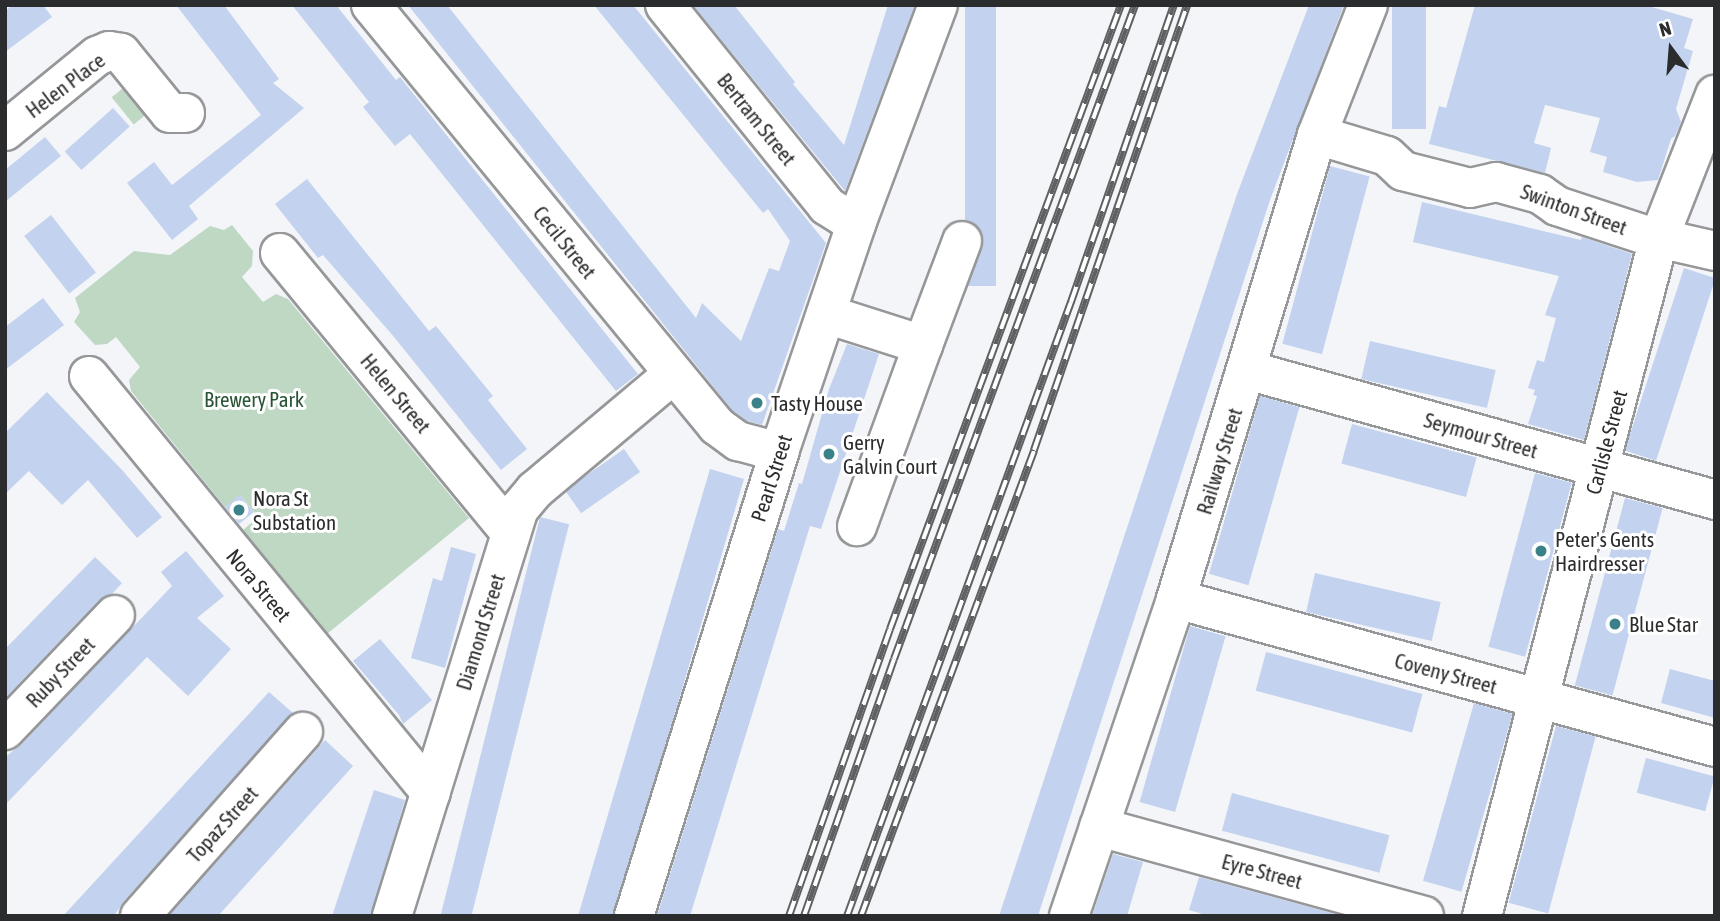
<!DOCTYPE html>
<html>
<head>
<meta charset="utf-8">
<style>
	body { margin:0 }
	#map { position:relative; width:1720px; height:921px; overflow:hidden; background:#f4f5f8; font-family:"Asap Condensed",sans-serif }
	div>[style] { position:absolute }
	.green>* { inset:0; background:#bfd8c4; transform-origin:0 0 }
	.building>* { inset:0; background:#c3d3ef; transform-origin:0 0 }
	.roads { filter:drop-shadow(2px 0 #969799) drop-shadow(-2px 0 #969799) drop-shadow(0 2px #969799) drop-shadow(0 -2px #969799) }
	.minor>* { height:38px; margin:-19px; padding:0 19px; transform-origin:19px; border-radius:19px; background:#fff }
	.rail>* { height:8px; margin-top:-4px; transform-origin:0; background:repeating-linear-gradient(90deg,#fff 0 16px,#5f6062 0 32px); box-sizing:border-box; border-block:2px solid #5f6062 }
	.dots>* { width:19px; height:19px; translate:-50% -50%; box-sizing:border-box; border:4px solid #fff; border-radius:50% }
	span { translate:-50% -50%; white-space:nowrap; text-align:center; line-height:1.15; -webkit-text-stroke:6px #fff; paint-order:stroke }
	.street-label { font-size:21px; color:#2b2c2d }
	.park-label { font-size:21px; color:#295536 }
	.poi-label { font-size:21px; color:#2b2c2d }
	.left { translate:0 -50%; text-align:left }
	.frame { position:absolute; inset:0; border:7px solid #2b2c2d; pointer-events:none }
	.north { position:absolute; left:1636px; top:14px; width:70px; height:70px; -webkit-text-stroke:5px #fff; paint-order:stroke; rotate:344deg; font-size:19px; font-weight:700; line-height:28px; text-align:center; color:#2b2c2d }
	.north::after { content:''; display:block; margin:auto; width:24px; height:32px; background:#2b2c2d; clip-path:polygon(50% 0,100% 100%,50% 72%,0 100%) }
</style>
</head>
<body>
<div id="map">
	<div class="green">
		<div style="left:128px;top:84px;width:35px;height:21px;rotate:51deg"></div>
		<div style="clip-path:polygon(232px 225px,253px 251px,252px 266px,242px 277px,263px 302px,276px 294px,288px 299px,469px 518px,327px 634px,243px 530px,258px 517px,241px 496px,225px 507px,131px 391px,129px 380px,140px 367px,116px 337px,107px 344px,95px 345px,74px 322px,80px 312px,75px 298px,134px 251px,170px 255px,210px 226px,224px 230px)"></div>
	</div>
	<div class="building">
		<div style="clip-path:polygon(13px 5px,43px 5px,52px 17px,5px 52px,5px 11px)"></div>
		<div style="clip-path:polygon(176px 5px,224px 5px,279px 79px,273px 83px,304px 108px,189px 206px,198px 219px,172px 240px,127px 183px,154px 162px,172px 185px,261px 115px)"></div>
		<div style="clip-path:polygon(292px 5px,336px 5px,396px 80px,400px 77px,638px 374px,616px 391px,410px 134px,395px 146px,363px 107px,369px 102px)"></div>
		<div style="clip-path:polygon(408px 5px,447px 5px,696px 318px,702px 303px,741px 341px,769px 268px,779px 271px,790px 241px,768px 209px,763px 213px,594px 5px,633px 5px,826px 243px,762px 425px,747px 421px,732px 410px)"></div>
		<div style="clip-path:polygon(693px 5px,734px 5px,795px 82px,793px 84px,844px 145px,888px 5px,915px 5px,845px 191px)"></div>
		<div style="left:965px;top:5px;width:31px;height:281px"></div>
		<div style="clip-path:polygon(1309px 5px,1344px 5px,1270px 200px,1038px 916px,999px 916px,1237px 194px)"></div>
		<div style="left:1392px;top:5px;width:34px;height:124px"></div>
		<div style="clip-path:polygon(1475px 5px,1645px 5px,1693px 19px,1684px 48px,1693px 51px,1676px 109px,1681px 122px,1675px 136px,1671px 139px,1658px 180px,1637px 182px,1603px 172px,1607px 157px,1590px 152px,1600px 118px,1545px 105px,1534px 143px,1551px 148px,1545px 173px,1429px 144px,1439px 106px,1446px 108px)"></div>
		<div style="left:113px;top:108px;width:25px;height:65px;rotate:48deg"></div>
		<div style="clip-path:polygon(45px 137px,61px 156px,5px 202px,5px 170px)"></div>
		<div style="left:1330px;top:166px;width:41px;height:184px;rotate:15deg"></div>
		<div style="clip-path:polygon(307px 179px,429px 331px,436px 326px,493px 396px,488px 400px,527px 449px,501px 470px,394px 337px,323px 255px,318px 258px,275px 204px)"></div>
		<div style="clip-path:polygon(1422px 202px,1581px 240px,1582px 237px,1632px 254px,1584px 440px,1528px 424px,1537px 396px,1533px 395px,1535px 390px,1528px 388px,1537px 360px,1544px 362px,1556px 318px,1545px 315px,1559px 276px,1413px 242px)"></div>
		<div style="left:51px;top:215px;width:73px;height:34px;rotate:52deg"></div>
		<div style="left:1684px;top:268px;width:33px;height:192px;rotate:18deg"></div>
		<div style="clip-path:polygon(43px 298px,64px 325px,5px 370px,5px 327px)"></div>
		<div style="left:1370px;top:341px;width:129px;height:39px;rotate:13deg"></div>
		<div style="clip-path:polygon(847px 344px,879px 354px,821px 529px,810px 526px,690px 916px,657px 916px,778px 529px,784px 531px,799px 483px,802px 484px,829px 389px)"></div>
		<div style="clip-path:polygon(47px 392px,123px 471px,162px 517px,137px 538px,88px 480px,62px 505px,29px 471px,5px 494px,5px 433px)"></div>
		<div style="left:1260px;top:396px;width:41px;height:185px;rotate:16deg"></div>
		<div style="left:1352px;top:424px;width:129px;height:41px;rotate:15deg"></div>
		<div style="left:624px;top:449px;width:28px;height:72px;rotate:55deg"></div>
		<div style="clip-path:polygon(710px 469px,744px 479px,675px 713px,613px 916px,578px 916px)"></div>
		<div style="left:1535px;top:473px;width:38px;height:180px;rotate:15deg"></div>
		<div style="left:240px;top:495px;width:22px;height:19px;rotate:51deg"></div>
		<div style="left:1625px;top:498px;width:39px;height:194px;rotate:15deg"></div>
		<div style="left:540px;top:517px;width:30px;height:418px;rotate:14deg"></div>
		<div style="clip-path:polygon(451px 547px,476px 554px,445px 668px,411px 658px,433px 578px,442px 581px)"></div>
		<div style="clip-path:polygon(186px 551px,224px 596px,197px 618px,231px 649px,188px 696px,147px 657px,5px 805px,5px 757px,21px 745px,172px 586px,161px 572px)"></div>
		<div style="clip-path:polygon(95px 557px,122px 583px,112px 594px,99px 600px,5px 698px,5px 649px)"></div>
		<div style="left:1315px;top:573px;width:129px;height:40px;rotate:13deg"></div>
		<div style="left:1190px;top:626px;width:37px;height:183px;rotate:16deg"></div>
		<div style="clip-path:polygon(380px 639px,432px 700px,403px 724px,399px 715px,353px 661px)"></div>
		<div style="left:1266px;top:652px;width:162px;height:40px;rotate:15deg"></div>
		<div style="clip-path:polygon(1670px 669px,1715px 681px,1715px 718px,1661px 703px)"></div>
		<div style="clip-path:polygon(269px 692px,293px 713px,124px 901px,114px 916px,63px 916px)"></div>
		<div style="left:1474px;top:703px;width:40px;height:185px;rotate:16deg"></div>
		<div style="left:1556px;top:726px;width:41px;height:183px;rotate:15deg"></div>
		<div style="clip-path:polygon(325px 740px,353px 766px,218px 916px,169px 916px)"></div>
		<div style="left:1646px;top:758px;width:71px;height:36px;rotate:15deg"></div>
		<div style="clip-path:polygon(374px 790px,405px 800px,371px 916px,332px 916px)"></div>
		<div style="left:1232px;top:793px;width:163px;height:39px;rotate:15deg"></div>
		<div style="clip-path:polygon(1113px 854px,1143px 862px,1127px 916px,1092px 916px)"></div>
		<div style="clip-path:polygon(1199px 877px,1335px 914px,1335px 916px,1209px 916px,1189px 910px)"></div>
	</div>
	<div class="roads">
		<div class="minor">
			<div style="left:371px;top:5px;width:545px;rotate:50.58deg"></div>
			<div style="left:717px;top:426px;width:26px;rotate:36deg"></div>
			<div style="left:738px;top:441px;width:42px;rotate:15deg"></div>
			<div style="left:665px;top:5px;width:258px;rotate:51.1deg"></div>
			<div style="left:827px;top:206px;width:34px;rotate:32deg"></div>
			<div style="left:5px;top:131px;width:119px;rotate:-39.2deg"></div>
			<div style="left:97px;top:56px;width:13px;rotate:-23deg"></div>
			<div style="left:109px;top:51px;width:12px;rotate:9deg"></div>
			<div style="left:121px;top:53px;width:77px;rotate:50.8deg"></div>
			<div style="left:170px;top:113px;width:15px"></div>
			<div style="left:1317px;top:135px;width:73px;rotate:16.7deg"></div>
			<div style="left:1387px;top:156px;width:22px;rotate:43deg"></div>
			<div style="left:1403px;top:171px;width:69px;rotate:14.2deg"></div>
			<div style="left:1470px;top:188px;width:27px;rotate:-13deg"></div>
			<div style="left:1496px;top:182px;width:46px;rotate:15.3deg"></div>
			<div style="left:1540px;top:194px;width:21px;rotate:35deg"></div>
			<div style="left:1557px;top:206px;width:93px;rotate:18.2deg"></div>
			<div style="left:1645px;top:235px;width:72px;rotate:12.9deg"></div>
			<div style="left:280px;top:253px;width:363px;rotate:50.5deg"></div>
			<div style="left:826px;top:314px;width:102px;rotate:17.7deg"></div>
			<div style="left:923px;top:345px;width:193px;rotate:110deg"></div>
			<div style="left:923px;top:345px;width:111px;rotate:-69.4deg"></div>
			<div style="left:1247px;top:370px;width:486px;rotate:15.5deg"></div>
			<div style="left:89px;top:376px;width:539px;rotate:50.64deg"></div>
			<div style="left:1176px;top:599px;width:559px;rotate:15.35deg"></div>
			<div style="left:5px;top:730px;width:159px;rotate:-46.3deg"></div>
			<div style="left:1099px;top:827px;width:337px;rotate:15.3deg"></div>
			<div style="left:140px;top:916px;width:246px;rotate:-48.5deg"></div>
			<div style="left:392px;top:916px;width:426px;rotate:-72.7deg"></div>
			<div style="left:519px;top:509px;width:25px;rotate:-50deg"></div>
			<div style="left:535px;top:490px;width:180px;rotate:-40deg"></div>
			<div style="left:634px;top:916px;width:486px;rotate:-72.6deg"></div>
			<div style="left:779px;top:452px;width:241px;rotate:-71.3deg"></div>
			<div style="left:856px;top:224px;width:234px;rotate:-69.5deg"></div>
			<div style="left:1069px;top:916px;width:335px;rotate:-71.3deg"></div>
			<div style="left:1176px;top:599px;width:485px;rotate:-73.1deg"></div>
			<div style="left:1317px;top:135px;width:140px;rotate:-68.6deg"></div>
			<div style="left:1482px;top:916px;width:701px;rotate:-75.37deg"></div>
			<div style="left:1659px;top:238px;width:154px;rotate:-68.6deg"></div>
		</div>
	</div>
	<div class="rail">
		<div style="left:789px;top:916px;width:304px;rotate:-70.6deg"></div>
		<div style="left:890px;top:629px;width:665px;rotate:-69.69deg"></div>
		<div style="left:804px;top:916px;width:272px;rotate:-70.7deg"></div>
		<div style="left:894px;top:659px;width:697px;rotate:-69.77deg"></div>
		<div style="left:847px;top:916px;width:654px;rotate:-69.96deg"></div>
		<div style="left:1071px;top:302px;width:314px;rotate:-70.9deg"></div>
		<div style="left:861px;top:916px;width:497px;rotate:-69.6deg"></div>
		<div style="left:1034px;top:450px;width:471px;rotate:-71deg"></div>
	</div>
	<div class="dots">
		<div style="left:757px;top:403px;background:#3a8189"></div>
		<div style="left:829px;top:454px;background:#3a8189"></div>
		<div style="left:239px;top:510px;background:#3a8189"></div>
		<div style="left:1541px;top:551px;background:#3a8189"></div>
		<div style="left:1615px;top:624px;background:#3a8189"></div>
	</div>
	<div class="street-label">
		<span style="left:65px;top:85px;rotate:-37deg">Helen Place</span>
		<span style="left:757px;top:119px;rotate:51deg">Bertram Street</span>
		<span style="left:1574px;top:209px;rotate:20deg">Swinton Street</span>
		<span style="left:565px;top:242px;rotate:51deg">Cecil Street</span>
		<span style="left:396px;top:393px;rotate:50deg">Helen Street</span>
		<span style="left:1481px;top:435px;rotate:16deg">Seymour Street</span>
		<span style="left:1606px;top:442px;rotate:-75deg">Carlisle Street</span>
		<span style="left:1219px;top:461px;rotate:-73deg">Railway Street</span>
		<span style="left:771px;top:478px;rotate:-72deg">Pearl Street</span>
		<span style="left:259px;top:585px;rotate:50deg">Nora Street</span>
		<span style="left:480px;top:632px;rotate:-73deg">Diamond Street</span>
		<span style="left:60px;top:672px;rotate:-46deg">Ruby Street</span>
		<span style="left:1446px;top:673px;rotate:15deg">Coveny Street</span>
		<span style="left:222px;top:824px;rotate:-48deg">Topaz Street</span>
		<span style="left:1262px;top:871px;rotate:15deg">Eyre Street</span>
	</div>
	<div class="park-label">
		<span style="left:254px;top:399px">Brewery Park</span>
	</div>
	<div class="poi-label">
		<span class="left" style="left:771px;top:403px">Tasty House</span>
		<span class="left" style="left:843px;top:454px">Gerry<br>Galvin Court</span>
		<span class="left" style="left:253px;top:510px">Nora St<br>Substation</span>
		<span class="left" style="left:1555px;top:551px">Peter's Gents<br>Hairdresser</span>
		<span class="left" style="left:1629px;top:624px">Blue Star</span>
	</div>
	<div class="frame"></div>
	<div class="north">N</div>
</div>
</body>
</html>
